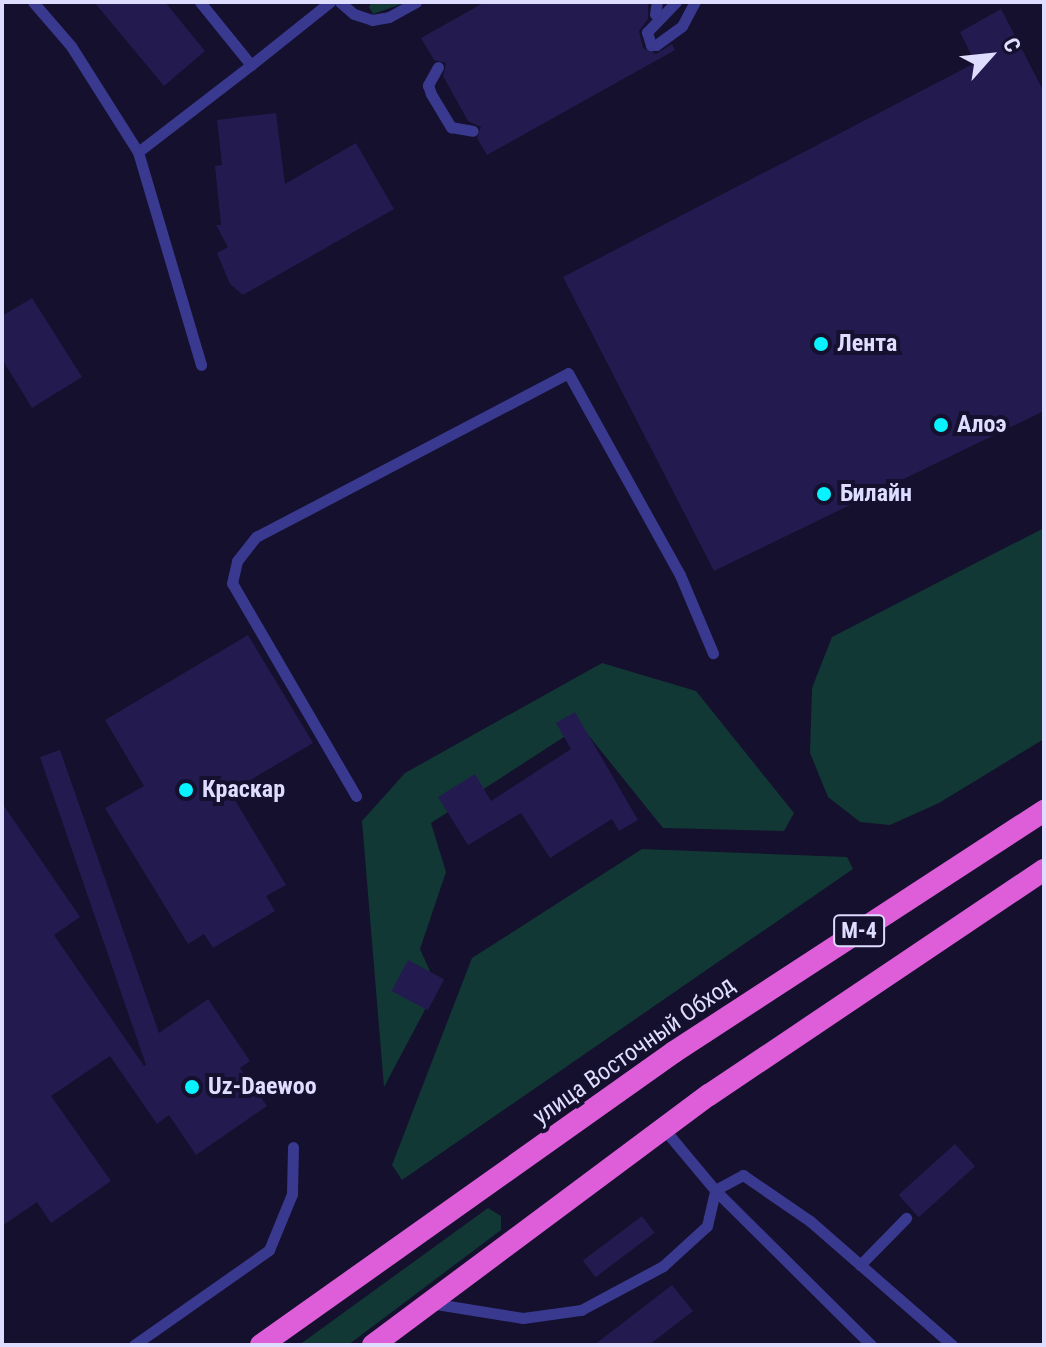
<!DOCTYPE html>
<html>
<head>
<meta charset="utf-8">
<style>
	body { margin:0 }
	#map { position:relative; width:1046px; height:1347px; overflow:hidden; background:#14102d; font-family:"Roboto Condensed",sans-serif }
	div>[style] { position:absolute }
	.green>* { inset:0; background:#123835 }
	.building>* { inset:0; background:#231b4f; transform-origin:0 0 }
	.service>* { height:11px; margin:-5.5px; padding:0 5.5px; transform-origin:5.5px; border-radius:5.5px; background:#38398f }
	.trunk>* { height:22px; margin:-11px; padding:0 11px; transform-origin:11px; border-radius:11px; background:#de5dd8 }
	.dots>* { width:22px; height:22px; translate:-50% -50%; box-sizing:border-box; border:4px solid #14102d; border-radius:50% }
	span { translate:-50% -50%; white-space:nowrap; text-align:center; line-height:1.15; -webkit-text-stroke:8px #14102d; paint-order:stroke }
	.shield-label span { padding:2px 6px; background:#14102d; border:2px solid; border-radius:6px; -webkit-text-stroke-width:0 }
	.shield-label { font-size:22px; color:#dedcff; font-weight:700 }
	.poi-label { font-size:24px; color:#dedcff; font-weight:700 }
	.left { translate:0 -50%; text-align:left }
	.street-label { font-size:24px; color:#dedcff }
	.frame { position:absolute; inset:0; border:4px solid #dedcff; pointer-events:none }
	.north { position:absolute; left:950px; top:16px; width:80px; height:80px; -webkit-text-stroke:6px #14102d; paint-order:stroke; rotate:63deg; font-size:22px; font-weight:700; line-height:32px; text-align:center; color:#dedcff }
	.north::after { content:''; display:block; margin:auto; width:28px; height:36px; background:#dedcff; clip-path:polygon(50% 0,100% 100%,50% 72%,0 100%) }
</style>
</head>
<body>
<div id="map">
	<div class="green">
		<div style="clip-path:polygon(372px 2px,407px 2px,373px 14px,369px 7px)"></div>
		<div style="clip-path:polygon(1044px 528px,1044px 739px,939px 803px,890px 825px,860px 822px,828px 797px,810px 753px,812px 688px,832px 637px)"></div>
		<div style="clip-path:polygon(602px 663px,696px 691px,794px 813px,784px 831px,663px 828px,581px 726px,431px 823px,446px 872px,420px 949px,437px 987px,384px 1087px,362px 821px,405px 773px)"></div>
		<div style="clip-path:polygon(642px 849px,847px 857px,853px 869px,402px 1180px,392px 1165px,472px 958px)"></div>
		<div style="clip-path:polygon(488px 1208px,501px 1216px,501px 1230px,348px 1345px,299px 1345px)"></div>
	</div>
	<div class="building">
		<div style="clip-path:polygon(94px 2px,165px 2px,205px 51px,164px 86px)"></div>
		<div style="clip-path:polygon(485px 2px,648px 2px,648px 19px,639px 31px,643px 48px,656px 54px,672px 44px,675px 50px,487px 155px,477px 138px,481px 127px,468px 121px,443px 76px,446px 63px,434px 60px,421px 38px)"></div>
		<div style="clip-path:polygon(1001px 9px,1044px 92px,1044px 411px,714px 571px,563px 277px,975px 63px,960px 32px)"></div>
		<div style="clip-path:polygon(276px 113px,285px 184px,356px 143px,394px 209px,243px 295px,230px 284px,217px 253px,228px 247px,216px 225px,221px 225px,215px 166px,222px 165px,217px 120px)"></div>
		<div style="clip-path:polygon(32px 298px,82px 377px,32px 408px,2px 359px,2px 316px)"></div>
		<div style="clip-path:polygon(248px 635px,313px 743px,230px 792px,286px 885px,266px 896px,275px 911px,213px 948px,204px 934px,188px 944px,105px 808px,144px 786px,105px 720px)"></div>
		<div style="clip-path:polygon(575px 712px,638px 820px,619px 831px,612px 819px,550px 858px,521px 813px,468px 845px,438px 797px,475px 774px,491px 801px,571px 749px,556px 723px)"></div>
		<div style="clip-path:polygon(60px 750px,159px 1033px,208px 999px,250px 1061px,240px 1068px,267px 1106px,196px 1155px,169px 1115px,157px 1124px,110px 1056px,51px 1096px,111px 1181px,51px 1223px,37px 1202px,2px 1226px,2px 803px,80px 917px,54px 935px,144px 1066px,146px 1065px,40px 757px)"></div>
		<div style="left:408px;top:960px;width:41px;height:35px;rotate:28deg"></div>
		<div style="left:955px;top:1144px;width:30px;height:76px;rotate:48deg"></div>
		<div style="left:642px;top:1216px;width:21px;height:74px;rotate:53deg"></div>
		<div style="clip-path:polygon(672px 1285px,693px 1311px,649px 1345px,594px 1345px)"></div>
	</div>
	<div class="service">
		<div style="left:33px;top:2px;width:58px;rotate:49.2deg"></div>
		<div style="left:71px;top:46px;width:125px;rotate:57.7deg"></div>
		<div style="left:138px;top:152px;width:143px;rotate:-37.6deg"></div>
		<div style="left:251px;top:65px;width:81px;rotate:-129deg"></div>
		<div style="left:340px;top:2px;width:18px;rotate:41deg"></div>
		<div style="left:354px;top:14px;width:19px;rotate:18deg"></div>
		<div style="left:372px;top:20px;width:17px;rotate:-10deg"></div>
		<div style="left:389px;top:17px;width:31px;rotate:-29deg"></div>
		<div style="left:676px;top:2px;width:42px;rotate:134deg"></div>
		<div style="left:647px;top:32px;width:14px;rotate:73deg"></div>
		<div style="left:651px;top:45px;width:5px"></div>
		<div style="left:656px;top:45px;width:32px;rotate:-36deg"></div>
		<div style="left:682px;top:26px;width:27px;rotate:-62deg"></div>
		<div style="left:655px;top:14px;width:12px;rotate:-81deg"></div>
		<div style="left:251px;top:65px;width:101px;rotate:-38.6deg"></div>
		<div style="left:438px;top:67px;width:21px;rotate:119deg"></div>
		<div style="left:428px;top:85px;width:9px;rotate:72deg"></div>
		<div style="left:431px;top:94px;width:39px;rotate:59deg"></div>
		<div style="left:451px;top:127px;width:22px;rotate:10deg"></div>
		<div style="left:138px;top:152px;width:222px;rotate:73.5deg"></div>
		<div style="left:356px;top:796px;width:246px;rotate:-120.2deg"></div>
		<div style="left:232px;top:583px;width:23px;rotate:-77deg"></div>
		<div style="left:237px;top:561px;width:31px;rotate:-52deg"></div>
		<div style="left:256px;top:537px;width:352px;rotate:-27.7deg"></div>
		<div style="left:568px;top:373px;width:231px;rotate:61deg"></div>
		<div style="left:680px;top:575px;width:85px;rotate:67.1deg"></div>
		<div style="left:860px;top:1265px;width:66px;rotate:-45.6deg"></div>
		<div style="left:430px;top:1303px;width:94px;rotate:9.2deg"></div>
		<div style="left:523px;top:1318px;width:59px;rotate:-7.9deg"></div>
		<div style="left:581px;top:1310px;width:93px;rotate:-28.2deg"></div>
		<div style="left:663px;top:1266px;width:59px;rotate:-42.3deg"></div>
		<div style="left:707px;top:1226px;width:37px;rotate:-77deg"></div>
		<div style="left:715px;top:1190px;width:80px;rotate:-129.9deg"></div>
		<div style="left:134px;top:1345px;width:165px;rotate:-35.1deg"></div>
		<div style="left:269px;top:1250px;width:61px;rotate:-67.7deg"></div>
		<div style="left:292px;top:1194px;width:47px;rotate:-88.8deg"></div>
		<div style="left:871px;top:1345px;width:220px;rotate:-135.2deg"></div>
		<div style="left:715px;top:1190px;width:32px;rotate:-28deg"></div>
		<div style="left:743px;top:1175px;width:81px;rotate:34.5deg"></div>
		<div style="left:810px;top:1221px;width:189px;rotate:41.1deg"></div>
	</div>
	<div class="trunk">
		<div style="left:261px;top:1345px;width:506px;rotate:-35.35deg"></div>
		<div style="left:674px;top:1052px;width:442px;rotate:-33.1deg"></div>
		<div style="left:373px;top:1345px;width:419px;rotate:-36.7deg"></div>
		<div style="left:709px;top:1095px;width:404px;rotate:-33.9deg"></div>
	</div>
	<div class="dots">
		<div style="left:821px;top:344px;background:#08f2ff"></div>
		<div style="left:941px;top:425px;background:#08f2ff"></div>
		<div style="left:824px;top:494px;background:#08f2ff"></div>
		<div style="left:186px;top:790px;background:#08f2ff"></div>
		<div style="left:192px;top:1087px;background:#08f2ff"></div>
	</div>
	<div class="shield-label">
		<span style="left:859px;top:931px">М-4</span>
	</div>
	<div class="poi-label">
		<span class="left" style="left:837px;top:344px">Лента</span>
		<span class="left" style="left:957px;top:425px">Алоэ</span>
		<span class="left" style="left:840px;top:494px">Билайн</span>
		<span class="left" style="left:202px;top:790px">Краскар</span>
		<span class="left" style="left:208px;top:1087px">Uz-Daewoo</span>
	</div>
	<div class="street-label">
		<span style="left:634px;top:1051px;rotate:-35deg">улица Восточный Обход</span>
	</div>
	<div class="frame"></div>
	<div class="north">С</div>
</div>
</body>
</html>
